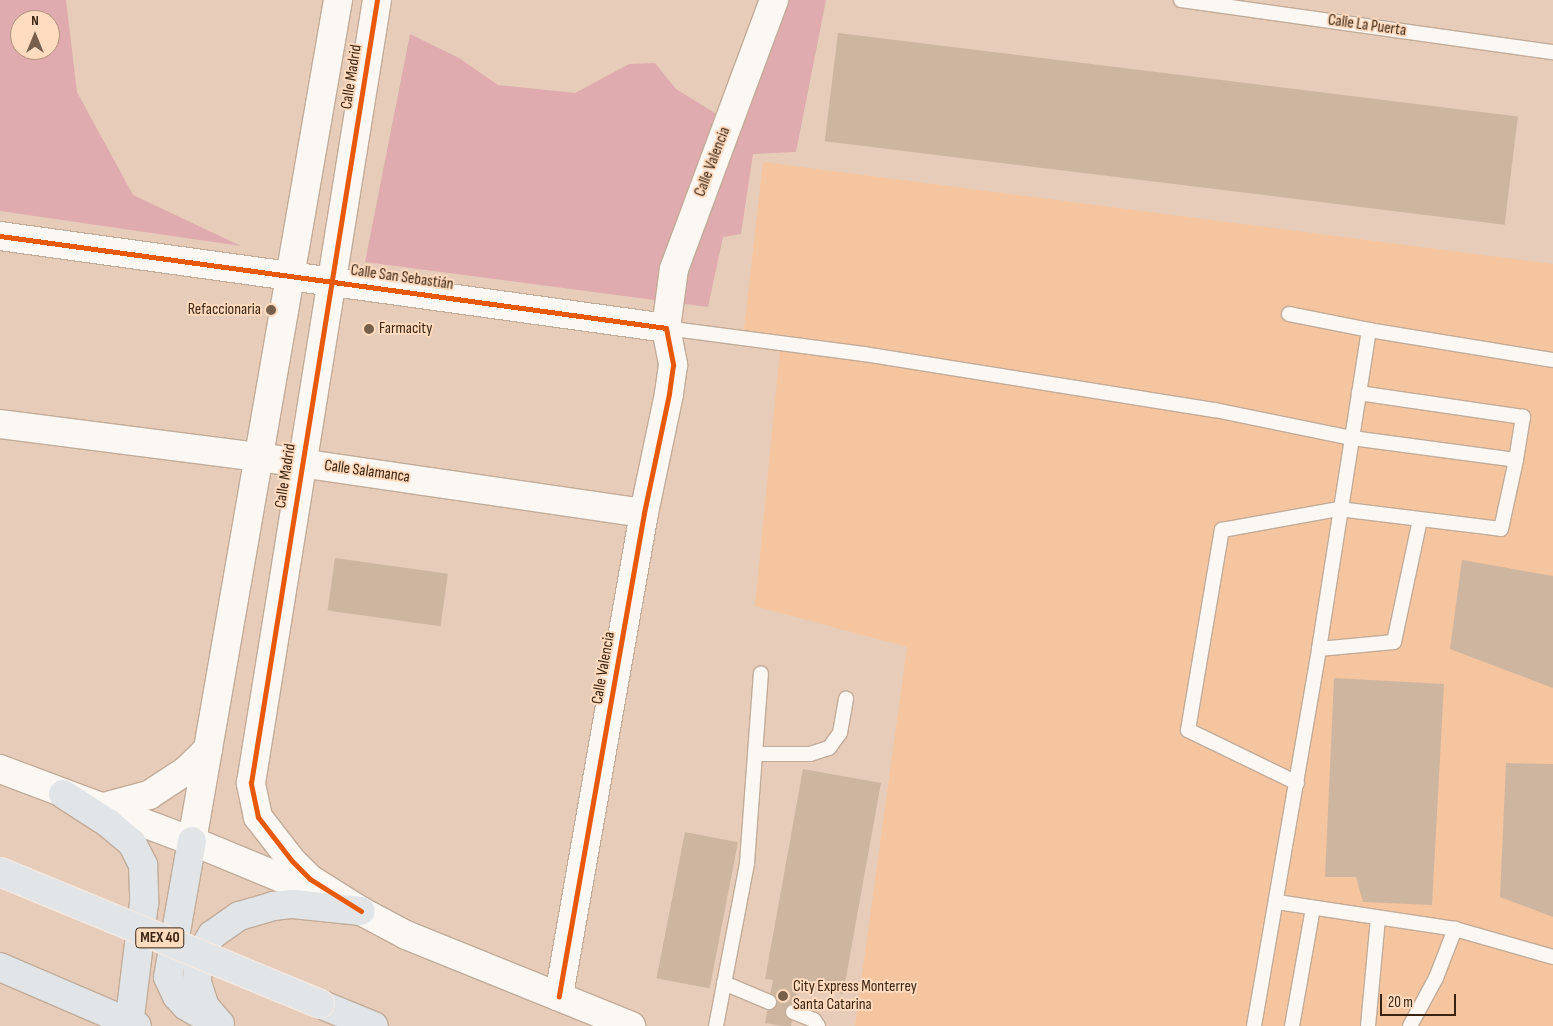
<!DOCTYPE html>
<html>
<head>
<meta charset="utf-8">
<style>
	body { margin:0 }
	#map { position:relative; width:1553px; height:1026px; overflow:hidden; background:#e7cdb9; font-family:"Sofia Sans Condensed",sans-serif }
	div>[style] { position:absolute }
	.built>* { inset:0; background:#f4c59f }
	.green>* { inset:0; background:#dfabae }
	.building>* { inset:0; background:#ceb5a0; transform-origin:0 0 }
	.roads { filter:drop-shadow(1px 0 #c1ab99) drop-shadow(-1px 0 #c1ab99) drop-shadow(0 1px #c1ab99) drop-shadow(0 -1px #c1ab99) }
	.lane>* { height:14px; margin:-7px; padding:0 7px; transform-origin:7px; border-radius:7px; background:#fbf8f4 }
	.street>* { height:28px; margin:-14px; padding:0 14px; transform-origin:14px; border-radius:14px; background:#fbf8f4 }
	.secondary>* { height:28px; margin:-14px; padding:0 14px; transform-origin:14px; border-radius:14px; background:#fbf8f4 }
	.primary>* { height:28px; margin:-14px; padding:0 14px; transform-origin:14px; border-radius:14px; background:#e1e5e7 }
	.bridges { filter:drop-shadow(1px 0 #f4e8e0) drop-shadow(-1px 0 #f4e8e0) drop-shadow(0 1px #f4e8e0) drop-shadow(0 -1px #f4e8e0) }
	.primary-bridge>* { height:28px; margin:-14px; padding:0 14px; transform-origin:14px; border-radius:14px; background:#e1e5e7 }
	.cycleway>* { height:5px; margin:-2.5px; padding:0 2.5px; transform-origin:2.5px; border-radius:2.5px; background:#e8590c }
	.dots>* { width:14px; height:14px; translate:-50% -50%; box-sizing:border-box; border:2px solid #ffdbbf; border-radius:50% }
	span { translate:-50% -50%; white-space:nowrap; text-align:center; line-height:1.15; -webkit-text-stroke:4px #ffdbbf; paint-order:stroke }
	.shield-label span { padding:1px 4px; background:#ffdbbf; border:1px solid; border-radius:4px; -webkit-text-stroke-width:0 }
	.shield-label { font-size:15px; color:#3a2411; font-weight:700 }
	.street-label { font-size:16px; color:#3a2411 }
	.poi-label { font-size:16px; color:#3a2411 }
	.right { translate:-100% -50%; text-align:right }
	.left { translate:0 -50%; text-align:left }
	.north { position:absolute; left:10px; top:10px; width:50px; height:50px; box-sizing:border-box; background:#ffdbbf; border:1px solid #b09279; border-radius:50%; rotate:0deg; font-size:14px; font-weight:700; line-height:20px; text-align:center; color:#3a2411 }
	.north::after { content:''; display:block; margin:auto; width:18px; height:22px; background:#775f4c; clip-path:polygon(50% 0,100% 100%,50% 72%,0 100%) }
	.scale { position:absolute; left:1380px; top:994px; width:76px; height:22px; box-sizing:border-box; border:2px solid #3a2411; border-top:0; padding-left:6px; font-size:15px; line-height:18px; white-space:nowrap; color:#3a2411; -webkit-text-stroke:4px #ffdbbf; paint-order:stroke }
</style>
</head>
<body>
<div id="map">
	<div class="built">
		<div style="clip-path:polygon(763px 162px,1553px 264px,1553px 1026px,855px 1026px,907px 647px,755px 606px,780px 350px,743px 337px)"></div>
	</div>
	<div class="green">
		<div style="clip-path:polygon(evenodd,0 0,66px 0,77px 92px,133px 195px,241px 246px,0 211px,0 0,20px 20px,50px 20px,50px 50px,20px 50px,20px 20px)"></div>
		<div style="clip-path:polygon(776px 0,826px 0,796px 152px,753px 154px,741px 234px,723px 237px,708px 307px,365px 262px,410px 34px,459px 58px,498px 85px,575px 93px,629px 64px,655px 63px,676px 89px,715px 113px,741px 103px)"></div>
	</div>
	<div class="building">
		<div style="left:838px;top:33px;width:685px;height:109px;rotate:7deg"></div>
		<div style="left:335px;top:558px;width:114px;height:53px;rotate:8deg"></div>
		<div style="clip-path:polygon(1462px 560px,1553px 576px,1553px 688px,1450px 649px)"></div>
		<div style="clip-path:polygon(1334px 678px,1444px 684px,1432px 905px,1363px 902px,1356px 877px,1325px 877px)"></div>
		<div style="clip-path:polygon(1506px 763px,1553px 764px,1553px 917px,1500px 897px)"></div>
		<div style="clip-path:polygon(803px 769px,881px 783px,843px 994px,798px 986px,791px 1026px,782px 1026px,765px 1023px,773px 980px,765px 979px)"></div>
		<div style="left:685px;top:832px;width:54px;height:149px;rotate:11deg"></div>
	</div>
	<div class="roads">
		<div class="lane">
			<div style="left:1181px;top:0;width:376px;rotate:8deg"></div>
			<div style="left:1289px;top:314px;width:82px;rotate:11.3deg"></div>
			<div style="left:666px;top:328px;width:200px;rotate:7.5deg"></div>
			<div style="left:864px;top:354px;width:355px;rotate:9.1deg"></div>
			<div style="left:1215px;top:410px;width:140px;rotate:11.6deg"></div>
			<div style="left:1352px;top:438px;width:165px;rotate:7.6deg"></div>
			<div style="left:1319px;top:649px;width:75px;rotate:-5.3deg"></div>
			<div style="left:1394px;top:642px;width:125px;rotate:-78deg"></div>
			<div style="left:756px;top:754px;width:54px"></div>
			<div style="left:810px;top:754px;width:20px;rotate:-18deg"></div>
			<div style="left:829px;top:748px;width:19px;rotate:-54deg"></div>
			<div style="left:840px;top:733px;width:35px;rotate:-80deg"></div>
			<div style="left:1297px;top:783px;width:121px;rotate:-154.1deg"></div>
			<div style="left:1188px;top:730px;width:203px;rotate:-80.4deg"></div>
			<div style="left:1222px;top:530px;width:119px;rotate:-10.2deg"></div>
			<div style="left:1339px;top:509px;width:163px;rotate:7deg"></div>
			<div style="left:1501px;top:529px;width:71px;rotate:-77.7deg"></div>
			<div style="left:1516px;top:460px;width:44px;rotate:-80.8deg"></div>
			<div style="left:1523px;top:417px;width:166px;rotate:-171.7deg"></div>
			<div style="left:1277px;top:902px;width:180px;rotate:8.6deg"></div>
			<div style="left:1455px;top:929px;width:102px;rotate:15.9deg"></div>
			<div style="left:724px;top:983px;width:49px;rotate:22.9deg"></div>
			<div style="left:793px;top:1012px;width:22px;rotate:21deg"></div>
			<div style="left:814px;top:1020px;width:7px;rotate:56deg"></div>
			<div style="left:716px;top:1026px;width:166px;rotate:-79.2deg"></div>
			<div style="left:747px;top:863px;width:190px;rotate:-85.8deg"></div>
			<div style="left:1254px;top:1026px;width:383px;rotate:-80.2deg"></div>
			<div style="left:1319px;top:649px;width:323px;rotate:-81.1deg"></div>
			<div style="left:1369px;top:330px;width:186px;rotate:9.3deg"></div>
			<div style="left:1292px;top:1026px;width:120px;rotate:-79.9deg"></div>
			<div style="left:1368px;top:1026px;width:108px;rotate:-84.7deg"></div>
			<div style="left:1410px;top:1026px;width:55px;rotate:-61.6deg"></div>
			<div style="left:1436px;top:978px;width:53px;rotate:-68.8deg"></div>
		</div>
		<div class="street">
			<div style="left:0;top:236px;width:672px;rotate:7.86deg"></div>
			<div style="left:666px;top:328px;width:38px;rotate:79deg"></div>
			<div style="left:673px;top:365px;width:29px;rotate:98deg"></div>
			<div style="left:669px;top:394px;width:122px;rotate:101.9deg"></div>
			<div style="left:644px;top:513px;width:491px;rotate:100deg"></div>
			<div style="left:666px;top:328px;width:60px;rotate:-82.3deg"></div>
			<div style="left:674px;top:269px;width:287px;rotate:-69.6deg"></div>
			<div style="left:0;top:424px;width:261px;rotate:7.3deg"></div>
			<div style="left:259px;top:457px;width:389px;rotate:8.3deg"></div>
		</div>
		<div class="secondary">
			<div style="left:0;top:769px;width:205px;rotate:20.6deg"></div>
			<div style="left:192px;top:841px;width:183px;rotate:22.5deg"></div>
			<div style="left:361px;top:911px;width:51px;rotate:28.1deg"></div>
			<div style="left:406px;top:935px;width:243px;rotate:22deg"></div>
			<div style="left:100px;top:808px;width:51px;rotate:-14.9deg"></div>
			<div style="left:149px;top:795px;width:45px;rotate:-33.3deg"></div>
			<div style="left:187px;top:770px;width:30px;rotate:-45deg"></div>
			<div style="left:192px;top:841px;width:854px;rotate:-80.15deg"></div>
			<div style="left:361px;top:911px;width:60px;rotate:-147.9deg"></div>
			<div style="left:310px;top:879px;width:25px;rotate:-135deg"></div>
			<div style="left:292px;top:861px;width:56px;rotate:-127.7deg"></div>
			<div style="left:258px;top:817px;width:35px;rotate:-102deg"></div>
			<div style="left:251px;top:783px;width:793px;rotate:-80.86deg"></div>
		</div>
		<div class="primary">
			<div style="left:63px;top:794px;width:54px;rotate:32.8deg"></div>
			<div style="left:108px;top:823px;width:31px;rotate:40deg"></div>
			<div style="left:132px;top:843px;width:25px;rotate:63deg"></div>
			<div style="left:143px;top:865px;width:38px;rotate:88deg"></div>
			<div style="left:144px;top:903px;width:124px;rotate:97deg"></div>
			<div style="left:192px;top:841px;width:138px;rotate:100deg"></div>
			<div style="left:168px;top:977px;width:21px;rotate:65deg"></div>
			<div style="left:177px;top:996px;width:13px;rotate:48deg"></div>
			<div style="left:186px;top:1006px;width:30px;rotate:30deg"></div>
			<div style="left:0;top:967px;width:149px;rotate:23.3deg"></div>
			<div style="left:320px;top:1004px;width:58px;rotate:22.2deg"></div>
			<div style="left:220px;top:1024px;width:23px;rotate:-131deg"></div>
			<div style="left:205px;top:1007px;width:25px;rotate:-108deg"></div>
			<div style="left:197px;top:983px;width:25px;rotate:-88deg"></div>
			<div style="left:198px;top:958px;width:27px;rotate:-59deg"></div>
			<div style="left:212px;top:935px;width:33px;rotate:-35deg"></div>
			<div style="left:239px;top:916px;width:35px;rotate:-16deg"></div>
			<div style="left:273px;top:906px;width:20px;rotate:-6deg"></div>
			<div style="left:293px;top:904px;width:68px;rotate:5.9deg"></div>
		</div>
	</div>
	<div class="bridges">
		<div class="primary-bridge">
			<div style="left:0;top:872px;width:346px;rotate:22.4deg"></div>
		</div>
	</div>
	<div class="cycleway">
		<div style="left:0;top:236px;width:672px;rotate:7.86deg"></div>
		<div style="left:666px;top:328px;width:38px;rotate:79deg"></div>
		<div style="left:673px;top:365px;width:29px;rotate:98deg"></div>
		<div style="left:669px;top:394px;width:122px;rotate:101.9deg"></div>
		<div style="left:644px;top:513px;width:491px;rotate:100deg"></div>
		<div style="left:361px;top:911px;width:60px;rotate:-147.9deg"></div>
		<div style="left:310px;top:879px;width:25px;rotate:-135deg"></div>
		<div style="left:292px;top:861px;width:56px;rotate:-127.7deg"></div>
		<div style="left:258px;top:817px;width:35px;rotate:-102deg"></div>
		<div style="left:251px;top:783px;width:793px;rotate:-80.86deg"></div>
	</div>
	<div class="dots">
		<div style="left:271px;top:310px;background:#775f4c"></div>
		<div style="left:369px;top:329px;background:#775f4c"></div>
		<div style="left:783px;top:996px;background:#775f4c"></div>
	</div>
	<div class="shield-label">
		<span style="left:160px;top:938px">MEX 40</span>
	</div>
	<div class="street-label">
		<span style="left:1367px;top:26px;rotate:8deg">Calle La Puerta</span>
		<span style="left:352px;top:77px;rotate:-81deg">Calle Madrid</span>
		<span style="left:713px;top:162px;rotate:-69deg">Calle Valencia</span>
		<span style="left:402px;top:278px;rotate:8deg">Calle San Sebastián</span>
		<span style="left:367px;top:472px;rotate:8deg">Calle Salamanca</span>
		<span style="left:286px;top:476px;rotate:-81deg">Calle Madrid</span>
		<span style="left:604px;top:668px;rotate:-80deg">Calle Valencia</span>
	</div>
	<div class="poi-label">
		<span class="right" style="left:261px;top:310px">Refaccionaria</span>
		<span class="left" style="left:379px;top:329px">Farmacity</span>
		<span class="left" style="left:793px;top:996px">City Express Monterrey<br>Santa Catarina</span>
	</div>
	<div class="north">N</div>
	<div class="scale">20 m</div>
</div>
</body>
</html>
